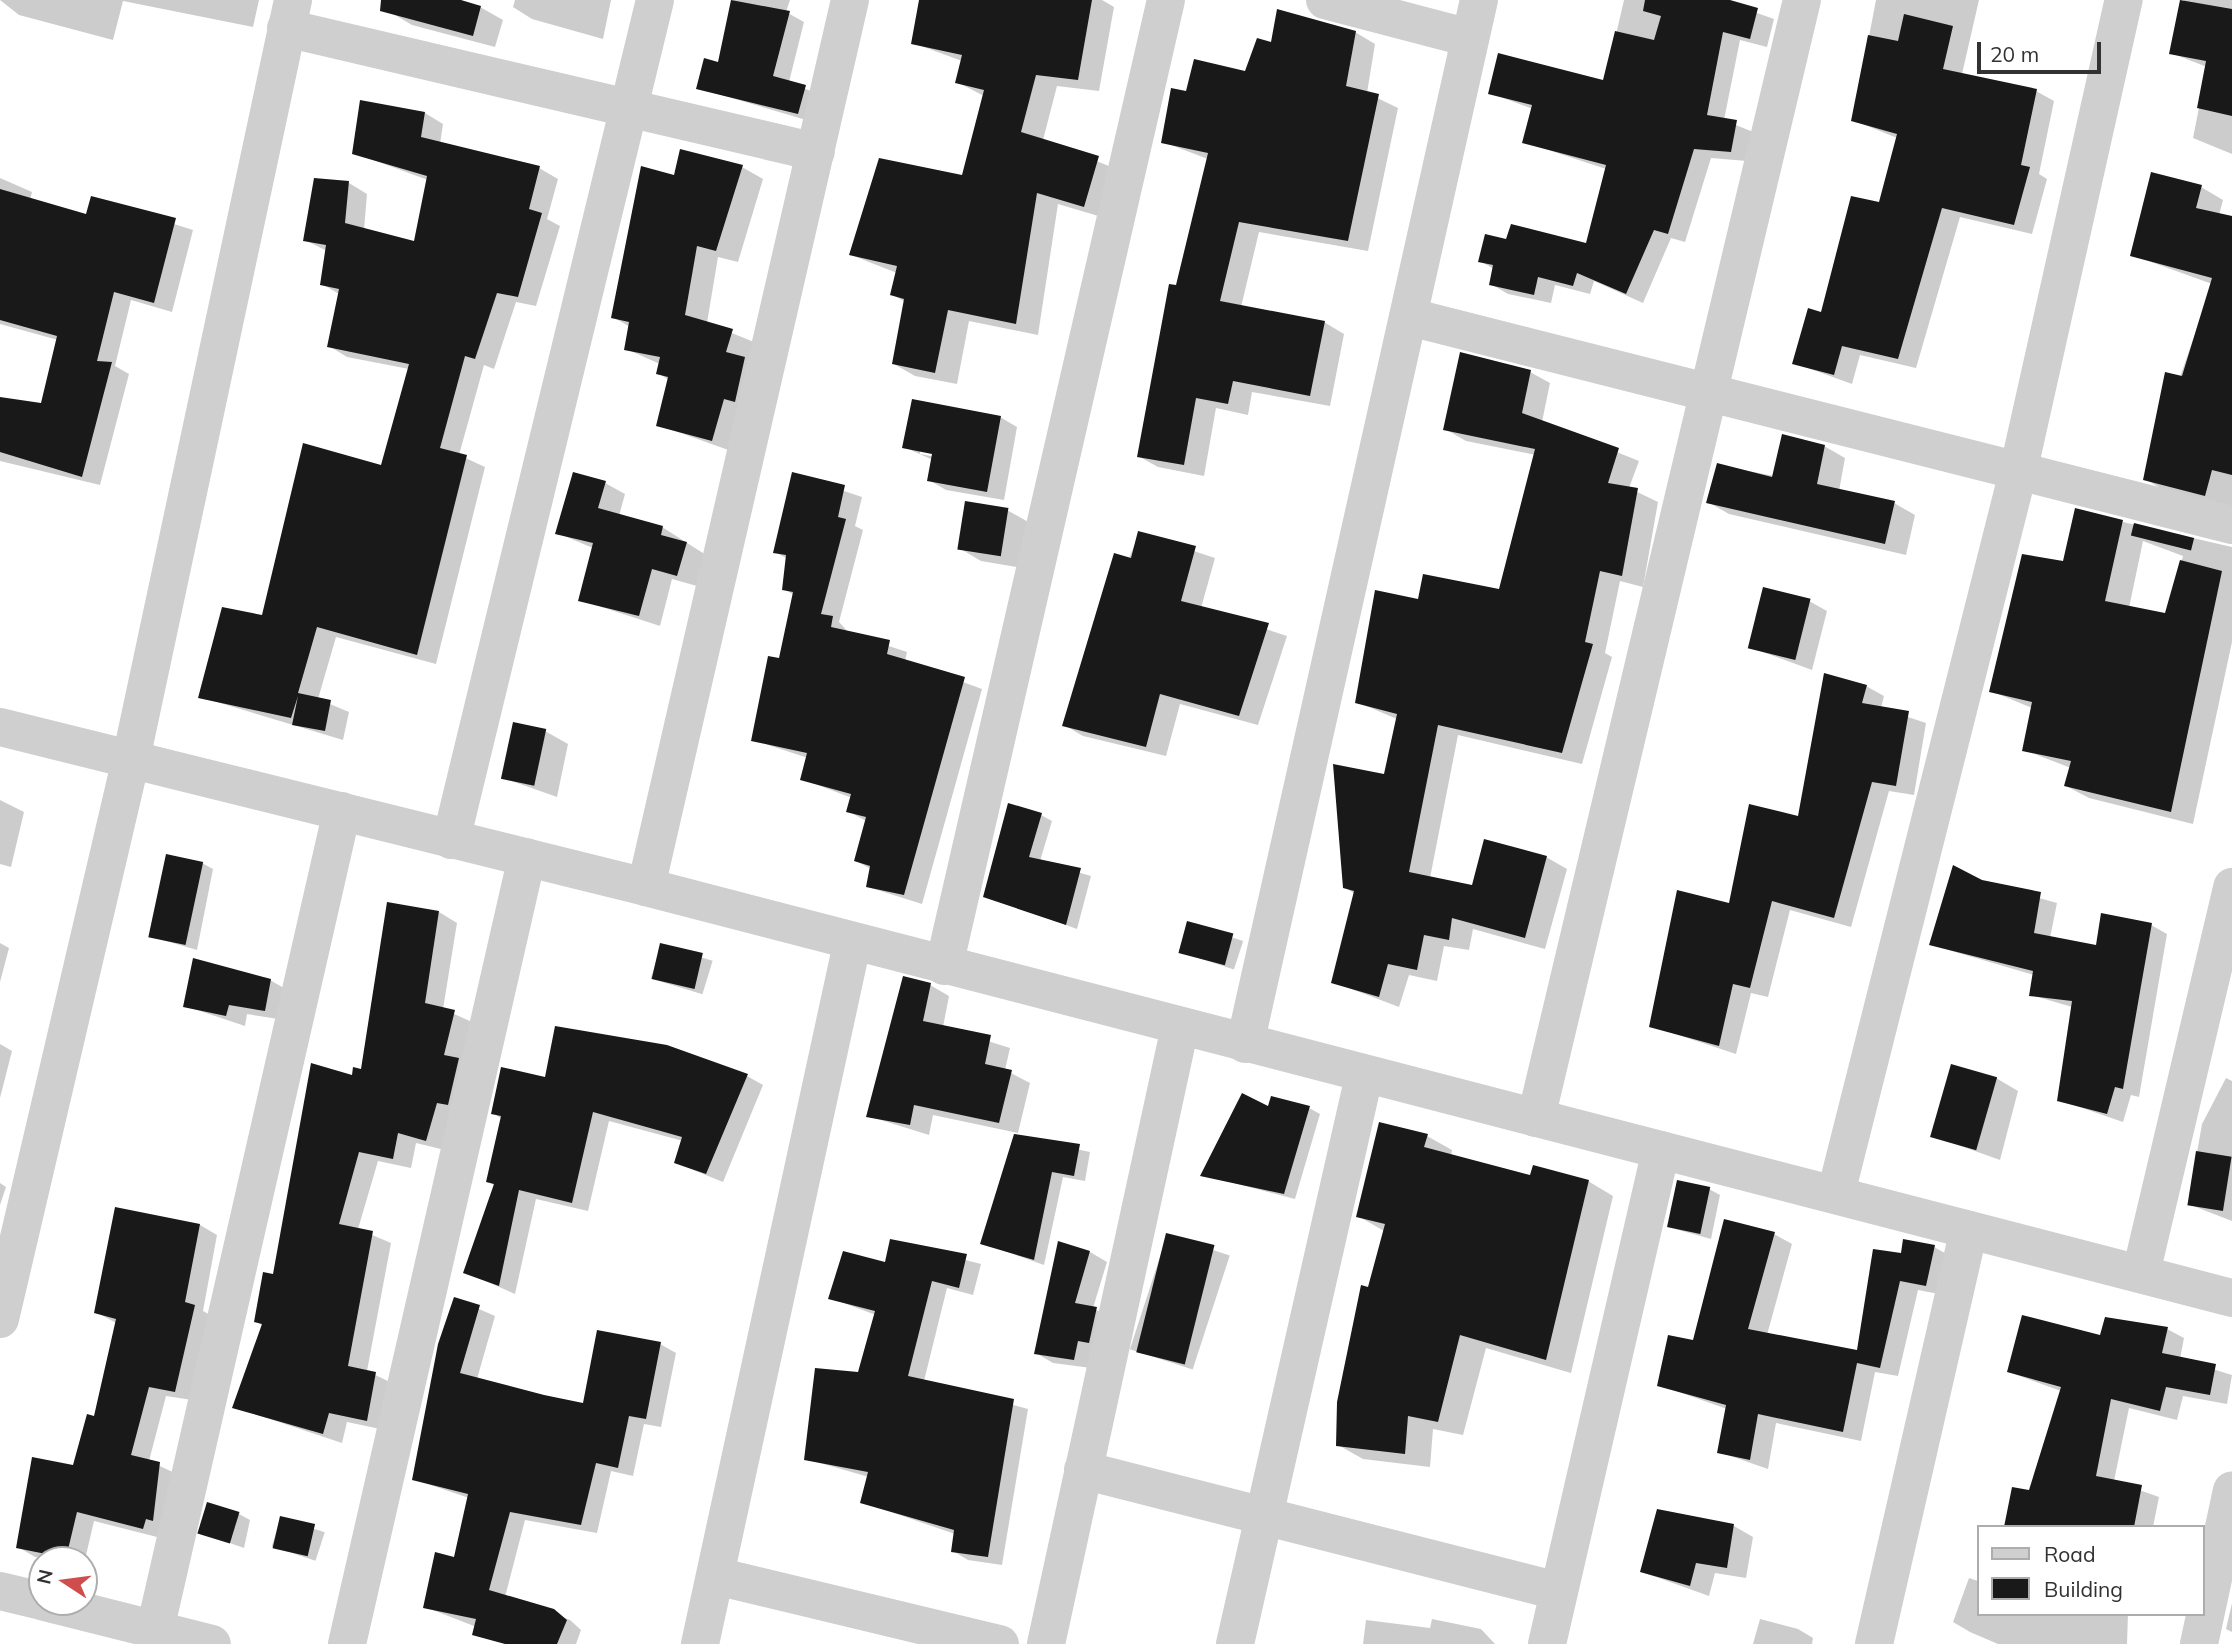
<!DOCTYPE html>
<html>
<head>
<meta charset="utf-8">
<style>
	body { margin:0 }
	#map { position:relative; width:2232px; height:1644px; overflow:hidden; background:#fff; font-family:Mulish,sans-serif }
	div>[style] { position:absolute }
	.shadow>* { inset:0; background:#0003; transform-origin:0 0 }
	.building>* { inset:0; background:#191919; transform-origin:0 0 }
	.minor>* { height:38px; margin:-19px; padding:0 19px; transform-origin:19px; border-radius:19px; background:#cfcfcf }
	span { translate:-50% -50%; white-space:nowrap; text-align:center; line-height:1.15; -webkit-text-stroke:7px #fff; paint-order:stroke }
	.legend { position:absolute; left:1977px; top:1525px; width:228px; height:91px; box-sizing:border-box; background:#fff; border:2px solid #adadad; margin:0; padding:9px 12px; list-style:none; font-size:21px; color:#323232 }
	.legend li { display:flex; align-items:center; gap:14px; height:35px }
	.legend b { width:35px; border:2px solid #adadad }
	.north { position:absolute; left:28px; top:1546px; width:70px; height:70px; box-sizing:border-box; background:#fff; border:2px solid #adadad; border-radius:50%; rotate:283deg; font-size:19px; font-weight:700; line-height:28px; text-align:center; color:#323232 }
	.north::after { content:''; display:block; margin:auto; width:24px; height:32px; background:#d04d4e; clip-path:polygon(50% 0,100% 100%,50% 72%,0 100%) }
	.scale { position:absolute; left:1977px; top:42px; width:124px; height:32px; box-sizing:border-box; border:4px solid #323232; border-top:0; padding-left:9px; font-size:21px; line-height:24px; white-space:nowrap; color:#323232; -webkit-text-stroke:5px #fff; paint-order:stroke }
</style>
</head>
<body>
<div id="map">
	<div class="shadow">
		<div style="clip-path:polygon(0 0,259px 0,253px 27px,123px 1px,113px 40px,19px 15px)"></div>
		<div style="clip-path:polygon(393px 0,454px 0,480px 7px,503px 20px,495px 47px,412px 25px,390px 12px)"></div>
		<div style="clip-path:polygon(515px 0,611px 0,603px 39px,532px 19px,513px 7px)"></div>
		<div style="clip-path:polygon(733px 0,790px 0,786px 12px,804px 22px,789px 82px,820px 95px,813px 122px,698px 88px,719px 64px)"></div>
		<div style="clip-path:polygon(921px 0,1102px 0,1114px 7px,1099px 91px,1057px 86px,1043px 140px,1119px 170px,1105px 218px,1058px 204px,1038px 335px,969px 321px,957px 384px,915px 376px,894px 364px,905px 302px,892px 294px,897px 273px,851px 255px,963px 177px,984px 96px,957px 82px,962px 61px,913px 43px)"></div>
		<div style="clip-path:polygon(1624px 0,1720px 0,1774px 19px,1767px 47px,1740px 40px,1724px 120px,1753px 132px,1747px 161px,1711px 158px,1685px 242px,1671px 238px,1643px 303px,1594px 281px,1590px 294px,1555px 285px,1551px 303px,1508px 294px,1491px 284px,1494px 269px,1480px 261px,1507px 241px,1587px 245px,1606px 169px,1524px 142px,1533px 109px,1490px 93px,1605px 82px)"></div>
		<div style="clip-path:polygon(1876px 0,1979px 0,1962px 74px,2036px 91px,2054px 101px,2039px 174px,2047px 179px,2032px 234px,1960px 217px,1916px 368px,1860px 355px,1852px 384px,1794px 363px,1880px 205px,1897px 138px,1853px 120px)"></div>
		<div style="clip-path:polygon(2184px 0,2232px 0,2232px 154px,2193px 138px,2207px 67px,2171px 53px)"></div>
		<div style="clip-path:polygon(1355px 32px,1375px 44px,1367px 93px,1398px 108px,1368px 251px,1259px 232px,1241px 307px,1324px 322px,1344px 334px,1330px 406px,1252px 392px,1248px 415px,1216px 408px,1204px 476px,1158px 467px,1138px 456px,1208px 159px,1163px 142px,1188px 93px,1246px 73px,1272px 45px)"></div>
		<div style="clip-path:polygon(425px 113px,443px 124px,440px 144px,539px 168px,558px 179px,547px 219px,560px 226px,536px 306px,516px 302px,494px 369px,484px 365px,459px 455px,485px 467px,436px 664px,336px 637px,318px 699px,349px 712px,343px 740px,200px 697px,382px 467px,409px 369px,347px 357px,329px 346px,339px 294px,322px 284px,327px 251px,305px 240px,349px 183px,367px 194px,364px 230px,415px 243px,428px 180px,354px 153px)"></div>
		<div style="clip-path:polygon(742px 167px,763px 179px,738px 262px,718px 257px,707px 323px,754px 342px,734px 452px,658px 425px,669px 380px,658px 373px,660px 364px,626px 349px,630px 327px,613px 317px,675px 177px)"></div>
		<div style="clip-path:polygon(0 178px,32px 192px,30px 200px,88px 216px,92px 198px,193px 230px,172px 312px,131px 300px,115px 366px,129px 374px,100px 485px,0 461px,0 398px,42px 405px,58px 340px,0 324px)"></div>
		<div style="clip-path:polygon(2201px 187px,2223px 200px,2219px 215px,2232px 218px,2232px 508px,2167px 492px,2145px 479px,2212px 284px,2132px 255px)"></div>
		<div style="clip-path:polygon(1530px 372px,1550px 383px,1542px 422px,1639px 461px,1629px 488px,1658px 502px,1643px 587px,1620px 581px,1605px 653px,1612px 657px,1582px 764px,1458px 735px,1430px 878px,1473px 887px,1546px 857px,1567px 869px,1545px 949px,1473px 929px,1469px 950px,1444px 946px,1437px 981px,1409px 975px,1399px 1007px,1333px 982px,1355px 894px,1344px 887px,1386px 776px,1397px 719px,1357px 702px,1419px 601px,1500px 591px,1536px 455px,1466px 441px,1445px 429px)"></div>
		<div style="clip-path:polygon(evenodd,1000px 417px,1017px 427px,1004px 500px,946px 490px,929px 480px,933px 460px,904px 447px,1000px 417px,920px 450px,941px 454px,941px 458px,920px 454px,920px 450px)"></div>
		<div style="clip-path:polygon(1824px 446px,1845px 458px,1839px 491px,1894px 503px,1915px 515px,1906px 555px,1729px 514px,1708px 502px,1718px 465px,1774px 476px)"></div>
		<div style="clip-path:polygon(793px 474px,862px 497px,855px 526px,863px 530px,839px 622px,849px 633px,907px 652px,905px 661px,982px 689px,922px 904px,868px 887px,871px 869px,856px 861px,866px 821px,848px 811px,852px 798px,802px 779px,808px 758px,753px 740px,781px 660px,794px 595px,784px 589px,788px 559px,775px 552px)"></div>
		<div style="clip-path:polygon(605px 483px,625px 494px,619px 516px,662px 527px,706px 555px,697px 586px,672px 579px,660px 626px,580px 600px,593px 548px,557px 533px)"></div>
		<div style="clip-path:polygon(1007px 510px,1030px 523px,1022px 568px,981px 561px,959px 548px)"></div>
		<div style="clip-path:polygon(evenodd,2123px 522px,2232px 547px,2232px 642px,2193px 824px,2089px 798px,2066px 786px,2071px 768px,2024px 750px,2032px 708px,1991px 691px,2064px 563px,2123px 522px,2143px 541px,2183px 556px,2166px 615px,2129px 608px,2143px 541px)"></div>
		<div style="clip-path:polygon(1139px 533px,1215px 558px,1201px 608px,1287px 636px,1258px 725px,1180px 704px,1166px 756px,1083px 736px,1064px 725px)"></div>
		<div style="clip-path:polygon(1809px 601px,1827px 611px,1812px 670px,1749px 647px)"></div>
		<div style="clip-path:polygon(1866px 686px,1884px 696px,1881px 708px,1926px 723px,1914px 795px,1889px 791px,1851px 927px,1790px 910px,1768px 997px,1751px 993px,1736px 1054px,1651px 1026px,1731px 906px,1799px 818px)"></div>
		<div style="clip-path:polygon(545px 731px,568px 744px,557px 797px,503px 778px)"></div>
		<div style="clip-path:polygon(0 800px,24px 812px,11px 867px,0 864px)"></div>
		<div style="clip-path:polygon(1041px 815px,1052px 821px,1040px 861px,1091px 876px,1077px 929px,985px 896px)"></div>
		<div style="clip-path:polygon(202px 863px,213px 869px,197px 950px,152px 937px)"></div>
		<div style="clip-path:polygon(1982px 882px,2057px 903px,2050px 938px,2097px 948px,2151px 925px,2167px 934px,2139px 1097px,2131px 1095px,2123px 1122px,2059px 1100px,2072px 1007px,2031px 995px,2034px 975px,1931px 945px)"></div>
		<div style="clip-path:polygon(439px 912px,457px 923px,443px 1009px,472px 1022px,445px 1150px,416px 1143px,411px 1168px,378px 1161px,358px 1229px,391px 1243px,367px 1371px,394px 1384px,385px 1430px,347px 1422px,342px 1443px,234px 1407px,263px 1326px,256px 1321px,353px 1077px,362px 1071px)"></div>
		<div style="left:1188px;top:923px;width:58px;height:30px;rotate:18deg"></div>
		<div style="clip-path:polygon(0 943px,9px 948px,0 982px)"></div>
		<div style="left:661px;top:945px;width:54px;height:35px;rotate:17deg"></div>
		<div style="clip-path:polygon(270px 980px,289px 991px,284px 1020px,247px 1014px,245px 1026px,185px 1006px)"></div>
		<div style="clip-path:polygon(930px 985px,949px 996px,943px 1027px,1010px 1048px,1005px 1070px,1030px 1083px,1018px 1133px,933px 1115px,929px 1135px,868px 1116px)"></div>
		<div style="clip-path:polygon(0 1044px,12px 1051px,0 1098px)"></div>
		<div style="clip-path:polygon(747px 1076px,763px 1085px,723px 1182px,676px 1163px,683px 1141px,609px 1121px,588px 1211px,536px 1199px,515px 1294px,465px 1272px,495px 1186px,488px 1181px,502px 1119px,493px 1113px,546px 1079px)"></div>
		<div style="clip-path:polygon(1996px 1078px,2018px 1091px,2000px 1160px,1933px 1136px)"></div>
		<div style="clip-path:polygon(2226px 1078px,2232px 1081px,2232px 1221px,2188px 1204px,2202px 1124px)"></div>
		<div style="clip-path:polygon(1309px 1108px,1320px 1114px,1295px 1199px,1203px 1175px,1269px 1109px)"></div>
		<div style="clip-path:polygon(1015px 1136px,1090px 1152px,1085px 1181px,1063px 1177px,1044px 1265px,982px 1243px)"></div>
		<div style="clip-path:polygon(1427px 1136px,1452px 1150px,1451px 1156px,1532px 1177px,1588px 1181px,1613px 1196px,1571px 1373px,1486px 1348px,1463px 1435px,1433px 1429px,1430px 1467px,1363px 1459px,1338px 1445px,1384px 1231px,1358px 1216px)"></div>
		<div style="clip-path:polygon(0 1183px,6px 1187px,0 1205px)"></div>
		<div style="clip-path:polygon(1709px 1189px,1720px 1195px,1711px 1239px,1668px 1227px)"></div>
		<div style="clip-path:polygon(117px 1209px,200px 1225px,217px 1235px,203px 1311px,212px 1316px,192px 1400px,166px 1396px,149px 1461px,177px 1474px,161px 1538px,94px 1521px,84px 1564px,35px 1557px,18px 1547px,74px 1467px,95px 1418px,116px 1323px,96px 1312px)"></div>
		<div style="clip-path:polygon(1774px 1234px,1792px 1244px,1767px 1335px,1858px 1352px,1902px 1255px,1934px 1247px,1952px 1257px,1944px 1295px,1918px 1290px,1898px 1376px,1875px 1372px,1861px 1441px,1776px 1423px,1768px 1469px,1719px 1452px,1727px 1409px,1659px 1385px)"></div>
		<div style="left:1167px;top:1235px;width:66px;height:120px;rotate:18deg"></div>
		<div style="clip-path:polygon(892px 1241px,981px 1264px,973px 1295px,947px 1288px,924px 1381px,1028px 1409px,1002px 1565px,968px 1560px,953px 1551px,955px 1534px,862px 1502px,869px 1477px,806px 1459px,859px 1374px,876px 1315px,830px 1298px,887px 1264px)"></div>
		<div style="clip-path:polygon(1090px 1252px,1107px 1262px,1093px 1308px,1113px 1319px,1091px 1368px,1053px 1363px,1036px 1353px)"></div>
		<div style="clip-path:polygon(456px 1299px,495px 1316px,477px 1379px,585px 1405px,660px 1344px,676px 1353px,661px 1427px,644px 1424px,633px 1476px,611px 1471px,597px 1533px,525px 1520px,505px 1597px,570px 1620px,581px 1630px,576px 1644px,520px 1644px,425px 1607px,455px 1559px,469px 1498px,413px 1479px)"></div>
		<div style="clip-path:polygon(2167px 1329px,2184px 1338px,2180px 1359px,2232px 1375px,2227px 1404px,2183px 1396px,2177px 1420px,2129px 1408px,2114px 1481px,2159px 1497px,2153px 1527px,2005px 1527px,2030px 1493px,2061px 1391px,2009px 1372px,2102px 1337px)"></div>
		<div style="clip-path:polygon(1658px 1511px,1734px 1526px,1753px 1537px,1746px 1578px,1715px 1573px,1709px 1596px,1642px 1572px)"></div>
		<div style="clip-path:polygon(239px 1514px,250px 1520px,244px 1548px,201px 1533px)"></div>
		<div style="left:281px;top:1518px;width:46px;height:30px;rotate:18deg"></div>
		<div style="clip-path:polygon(1969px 1578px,1978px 1581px,1978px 1614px,2128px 1614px,2127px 1644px,1998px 1644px,1970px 1632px,1953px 1622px)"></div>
		<div style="clip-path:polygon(2232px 1603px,2232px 1632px,2226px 1629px)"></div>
		<div style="clip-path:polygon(1432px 1619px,1481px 1629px,1495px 1644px,1363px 1644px,1366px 1620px,1430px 1628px)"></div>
		<div style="clip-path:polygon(1760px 1619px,1798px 1629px,1813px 1638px,1812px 1644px,1753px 1644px)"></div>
	</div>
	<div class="building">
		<div style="clip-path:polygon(381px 0,461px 0,481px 6px,473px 36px,380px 11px)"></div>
		<div style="clip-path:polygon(731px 0,790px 11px,773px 76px,806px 85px,798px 114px,696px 89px,704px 58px,718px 62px)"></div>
		<div style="clip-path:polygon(919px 0,1092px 0,1078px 80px,1036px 75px,1021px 132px,1099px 156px,1084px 207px,1037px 193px,1016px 324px,948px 310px,935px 373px,892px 364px,904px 299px,890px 295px,897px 266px,849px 255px,879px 158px,962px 175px,984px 90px,955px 83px,962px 55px,911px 44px)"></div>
		<div style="clip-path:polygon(1645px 0,1730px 0,1758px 8px,1750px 39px,1723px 32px,1707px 115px,1737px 120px,1731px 152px,1694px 149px,1668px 234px,1654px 230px,1626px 294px,1577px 273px,1573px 286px,1538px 277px,1534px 295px,1489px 285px,1493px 265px,1478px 262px,1485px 234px,1506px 239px,1511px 224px,1586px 243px,1606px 165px,1522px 143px,1532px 105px,1488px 94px,1498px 53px,1603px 80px,1615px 31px,1654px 40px,1661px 16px,1643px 11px)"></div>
		<div style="clip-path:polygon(2180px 0,2232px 9px,2232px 116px,2197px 108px,2206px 61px,2169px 54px)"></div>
		<div style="clip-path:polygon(1277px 9px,1356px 31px,1346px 86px,1379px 94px,1348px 241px,1239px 222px,1220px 301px,1325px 321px,1310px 396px,1233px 381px,1228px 404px,1196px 398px,1184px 465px,1137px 457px,1169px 284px,1176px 285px,1208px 153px,1161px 143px,1171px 88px,1186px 91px,1194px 59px,1245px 71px,1257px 38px,1271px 42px)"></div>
		<div style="clip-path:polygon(1904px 14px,1953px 26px,1943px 69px,2037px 89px,2021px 165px,2030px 167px,2014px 225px,1942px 208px,1898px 359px,1842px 346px,1834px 375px,1792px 364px,1808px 308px,1821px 312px,1851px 196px,1879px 202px,1897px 134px,1851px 121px,1868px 35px,1898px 41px)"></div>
		<div style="clip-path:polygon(360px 100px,425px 112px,421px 137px,540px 166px,529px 209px,542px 213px,518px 297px,497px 293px,475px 359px,465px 356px,440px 448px,467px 455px,417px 655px,317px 627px,298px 693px,331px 700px,325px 731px,292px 725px,298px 696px,291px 718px,198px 698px,222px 607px,262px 615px,303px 443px,381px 465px,409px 364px,327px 347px,339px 289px,320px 285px,326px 245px,303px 241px,314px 178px,349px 181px,345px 223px,414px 241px,427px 176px,352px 154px)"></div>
		<div style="clip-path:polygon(680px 149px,743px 165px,716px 251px,697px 246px,685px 315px,733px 329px,726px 352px,745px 357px,735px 402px,724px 399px,712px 441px,656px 426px,668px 377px,656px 374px,660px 357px,624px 350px,629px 322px,611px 318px,641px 166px,674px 175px)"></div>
		<div style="clip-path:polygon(2151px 172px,2202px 185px,2196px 208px,2232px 216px,2232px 475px,2212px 470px,2205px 496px,2143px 480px,2165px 372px,2182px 376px,2212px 278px,2130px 256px)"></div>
		<div style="clip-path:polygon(0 189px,86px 214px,91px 196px,176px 218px,154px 303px,114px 292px,97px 361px,112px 362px,82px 477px,0 452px,0 397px,41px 403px,57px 336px,0 320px)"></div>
		<div style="clip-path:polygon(1460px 352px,1531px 370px,1522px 413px,1619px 448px,1608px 483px,1638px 488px,1622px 576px,1600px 571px,1585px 642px,1593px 644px,1562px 753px,1438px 725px,1409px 872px,1472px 885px,1484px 839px,1547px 856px,1525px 938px,1452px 918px,1449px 940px,1424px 935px,1417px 970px,1388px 964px,1379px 997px,1331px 983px,1354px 891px,1343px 888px,1333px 764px,1384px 774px,1397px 714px,1355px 703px,1375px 590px,1418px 599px,1423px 574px,1499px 589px,1535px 449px,1443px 430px)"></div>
		<div style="clip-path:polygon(912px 399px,1001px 416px,987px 492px,927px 481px,932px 454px,902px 448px)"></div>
		<div style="clip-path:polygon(1782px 434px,1825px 445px,1817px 484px,1895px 501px,1885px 544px,1706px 503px,1717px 463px,1772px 477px)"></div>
		<div style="clip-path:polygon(573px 472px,606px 481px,598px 508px,663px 526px,661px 535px,687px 542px,677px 576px,652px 569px,639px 616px,578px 601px,593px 543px,555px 534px)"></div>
		<div style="clip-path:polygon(792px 472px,845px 485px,838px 517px,846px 519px,821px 614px,833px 616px,831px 627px,890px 640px,887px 654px,965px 677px,904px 895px,866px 887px,870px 866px,854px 861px,866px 817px,846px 812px,851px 794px,800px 780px,807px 753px,751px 741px,768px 656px,779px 658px,793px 592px,782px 590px,786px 555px,773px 553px)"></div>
		<div style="left:965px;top:501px;width:44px;height:49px;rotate:9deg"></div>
		<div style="clip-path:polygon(2075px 508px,2123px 520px,2105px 601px,2165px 613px,2180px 560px,2222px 571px,2171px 812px,2064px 786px,2071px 761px,2022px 751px,2032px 702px,1989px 692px,2022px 554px,2063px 561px)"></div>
		<div style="left:2134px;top:523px;width:62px;height:13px;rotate:14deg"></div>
		<div style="clip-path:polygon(1138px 531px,1196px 546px,1181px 601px,1269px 623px,1239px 716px,1160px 694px,1146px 747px,1062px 726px,1114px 553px,1131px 558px)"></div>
		<div style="left:1763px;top:587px;width:49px;height:63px;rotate:14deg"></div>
		<div style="clip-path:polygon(1824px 673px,1867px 685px,1862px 703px,1909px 711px,1896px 786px,1872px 782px,1834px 918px,1772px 901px,1750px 988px,1733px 984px,1719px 1046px,1649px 1027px,1677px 890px,1729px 903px,1749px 804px,1798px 816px)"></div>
		<div style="left:513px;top:722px;width:34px;height:58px;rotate:12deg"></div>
		<div style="clip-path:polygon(1008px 803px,1042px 813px,1029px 857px,1081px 868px,1066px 925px,983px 897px)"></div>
		<div style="left:166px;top:854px;width:38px;height:85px;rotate:12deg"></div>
		<div style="clip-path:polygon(1953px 865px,1982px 880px,2041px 892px,2034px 933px,2096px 945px,2101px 913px,2152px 923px,2123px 1089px,2115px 1087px,2107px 1114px,2057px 1101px,2072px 1001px,2029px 996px,2033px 971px,1929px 945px)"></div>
		<div style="clip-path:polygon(387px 902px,439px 911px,425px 1003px,455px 1010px,444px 1055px,459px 1058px,448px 1105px,437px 1103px,426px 1141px,398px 1133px,393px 1159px,359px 1152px,339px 1224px,373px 1231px,348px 1366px,376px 1372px,367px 1421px,329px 1413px,323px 1434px,232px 1408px,262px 1324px,254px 1322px,263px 1272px,273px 1274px,311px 1063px,352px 1075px,353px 1067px,361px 1069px)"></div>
		<div style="left:1187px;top:921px;width:48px;height:33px;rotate:15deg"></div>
		<div style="left:660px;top:943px;width:44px;height:37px;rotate:13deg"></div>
		<div style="clip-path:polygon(193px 958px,271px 979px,265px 1011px,229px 1005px,226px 1016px,183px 1007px)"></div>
		<div style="clip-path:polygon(903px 976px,931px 983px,923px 1021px,991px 1035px,985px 1064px,1012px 1070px,999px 1123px,914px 1105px,910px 1125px,866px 1117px)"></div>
		<div style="clip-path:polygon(555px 1026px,667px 1045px,748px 1074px,706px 1174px,674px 1163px,682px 1137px,593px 1112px,572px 1203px,519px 1190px,499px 1286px,463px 1273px,494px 1184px,486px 1182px,501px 1116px,491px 1114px,501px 1067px,545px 1077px)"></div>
		<div style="left:1951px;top:1064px;width:48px;height:76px;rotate:16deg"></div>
		<div style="clip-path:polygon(1242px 1093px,1268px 1106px,1271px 1096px,1310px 1106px,1284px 1194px,1200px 1176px)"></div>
		<div style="clip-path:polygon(1379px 1122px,1428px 1134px,1424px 1147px,1530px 1175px,1533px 1165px,1589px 1180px,1546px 1360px,1460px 1335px,1438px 1422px,1408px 1416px,1405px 1454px,1336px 1446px,1337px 1402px,1361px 1285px,1368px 1287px,1385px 1224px,1356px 1217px)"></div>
		<div style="clip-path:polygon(1014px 1134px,1080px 1144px,1074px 1176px,1052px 1172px,1034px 1260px,980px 1244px)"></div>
		<div style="left:2196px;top:1151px;width:36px;height:55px;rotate:9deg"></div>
		<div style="left:1677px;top:1180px;width:34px;height:48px;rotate:12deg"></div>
		<div style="clip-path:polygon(115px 1207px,200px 1224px,185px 1302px,195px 1305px,175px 1392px,149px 1387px,131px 1455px,160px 1462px,153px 1521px,146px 1519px,143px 1529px,77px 1512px,66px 1558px,16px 1548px,32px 1457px,73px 1465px,87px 1414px,94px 1416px,116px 1319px,94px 1313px)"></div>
		<div style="clip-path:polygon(1724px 1219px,1775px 1232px,1748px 1329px,1857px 1350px,1873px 1249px,1901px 1253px,1903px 1239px,1935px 1245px,1926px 1286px,1900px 1281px,1880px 1368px,1857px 1363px,1843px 1432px,1758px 1414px,1750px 1460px,1717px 1453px,1726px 1405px,1657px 1386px,1668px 1335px,1693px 1340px)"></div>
		<div style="left:1166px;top:1233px;width:50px;height:123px;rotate:14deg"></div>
		<div style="clip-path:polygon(890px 1239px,967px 1254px,959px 1288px,932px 1281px,908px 1376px,1014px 1399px,988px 1557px,951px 1552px,954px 1530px,860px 1503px,868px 1472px,804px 1460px,815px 1368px,858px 1372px,875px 1311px,828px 1299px,843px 1251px,885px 1262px)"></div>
		<div style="clip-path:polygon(1058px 1241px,1090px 1251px,1075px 1303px,1097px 1307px,1089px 1343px,1078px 1341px,1074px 1360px,1034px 1354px)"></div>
		<div style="clip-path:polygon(454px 1297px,480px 1305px,460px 1373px,544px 1395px,583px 1403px,597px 1330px,661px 1342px,646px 1419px,629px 1416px,618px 1468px,596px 1463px,581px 1525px,510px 1512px,489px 1590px,554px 1609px,567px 1620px,557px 1644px,505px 1644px,472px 1635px,476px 1619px,423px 1608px,435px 1552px,454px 1557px,468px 1494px,412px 1480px,438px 1344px)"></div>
		<div style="clip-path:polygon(2022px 1315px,2100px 1335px,2105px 1317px,2168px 1327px,2162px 1353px,2216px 1364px,2210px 1395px,2166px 1387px,2160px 1411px,2111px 1399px,2096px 1476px,2142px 1485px,2134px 1527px,2004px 1527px,2012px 1487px,2029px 1490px,2061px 1387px,2007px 1372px)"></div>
		<div style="left:207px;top:1502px;width:34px;height:33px;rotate:17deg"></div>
		<div style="clip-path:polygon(1657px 1509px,1734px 1524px,1727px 1568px,1696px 1563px,1690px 1586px,1640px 1572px)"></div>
		<div style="left:280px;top:1516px;width:36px;height:33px;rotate:13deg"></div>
	</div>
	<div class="minor">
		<div style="left:1325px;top:0;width:150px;rotate:14.7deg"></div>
		<div style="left:286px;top:28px;width:544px;rotate:13.17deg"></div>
		<div style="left:1410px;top:317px;width:848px;rotate:14.2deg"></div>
		<div style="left:0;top:727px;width:666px;rotate:13.91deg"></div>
		<div style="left:646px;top:887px;width:1638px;rotate:14.53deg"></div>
		<div style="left:451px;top:840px;width:864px;rotate:-76.35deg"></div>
		<div style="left:646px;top:887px;width:910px;rotate:-77.05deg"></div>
		<div style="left:944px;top:966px;width:991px;rotate:-77.06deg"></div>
		<div style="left:1245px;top:1044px;width:1070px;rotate:-77.37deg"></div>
		<div style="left:1536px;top:1118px;width:1149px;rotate:-76.62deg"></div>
		<div style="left:1836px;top:1193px;width:748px;rotate:-75.83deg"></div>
		<div style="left:2019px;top:468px;width:480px;rotate:-77.4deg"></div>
		<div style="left:2141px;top:1273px;width:397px;rotate:-76.7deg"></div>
		<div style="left:0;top:1319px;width:575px;rotate:-76.83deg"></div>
		<div style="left:131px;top:759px;width:776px;rotate:-77.95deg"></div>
		<div style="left:1083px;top:1470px;width:491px;rotate:14.3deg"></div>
		<div style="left:716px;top:1576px;width:292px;rotate:13.5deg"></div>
		<div style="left:0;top:1591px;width:43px;rotate:13.4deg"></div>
		<div style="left:45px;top:1602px;width:172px;rotate:14.1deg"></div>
		<div style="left:155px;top:1630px;width:840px;rotate:-77.14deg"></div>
		<div style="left:347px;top:1644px;width:807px;rotate:-77.12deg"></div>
		<div style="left:700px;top:1644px;width:716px;rotate:-77.75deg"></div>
		<div style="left:1046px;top:1644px;width:631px;rotate:-77.75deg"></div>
		<div style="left:1235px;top:1644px;width:582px;rotate:-77.2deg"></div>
		<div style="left:1547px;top:1644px;width:507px;rotate:-77.01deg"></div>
		<div style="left:1874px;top:1644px;width:425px;rotate:-77.1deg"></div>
		<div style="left:2199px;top:1644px;width:157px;rotate:-77.9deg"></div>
	</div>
	<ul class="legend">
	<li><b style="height:9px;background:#cfcfcf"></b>Road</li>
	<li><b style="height:19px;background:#191919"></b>Building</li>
	</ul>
	<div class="north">N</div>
	<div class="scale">20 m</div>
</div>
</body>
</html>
